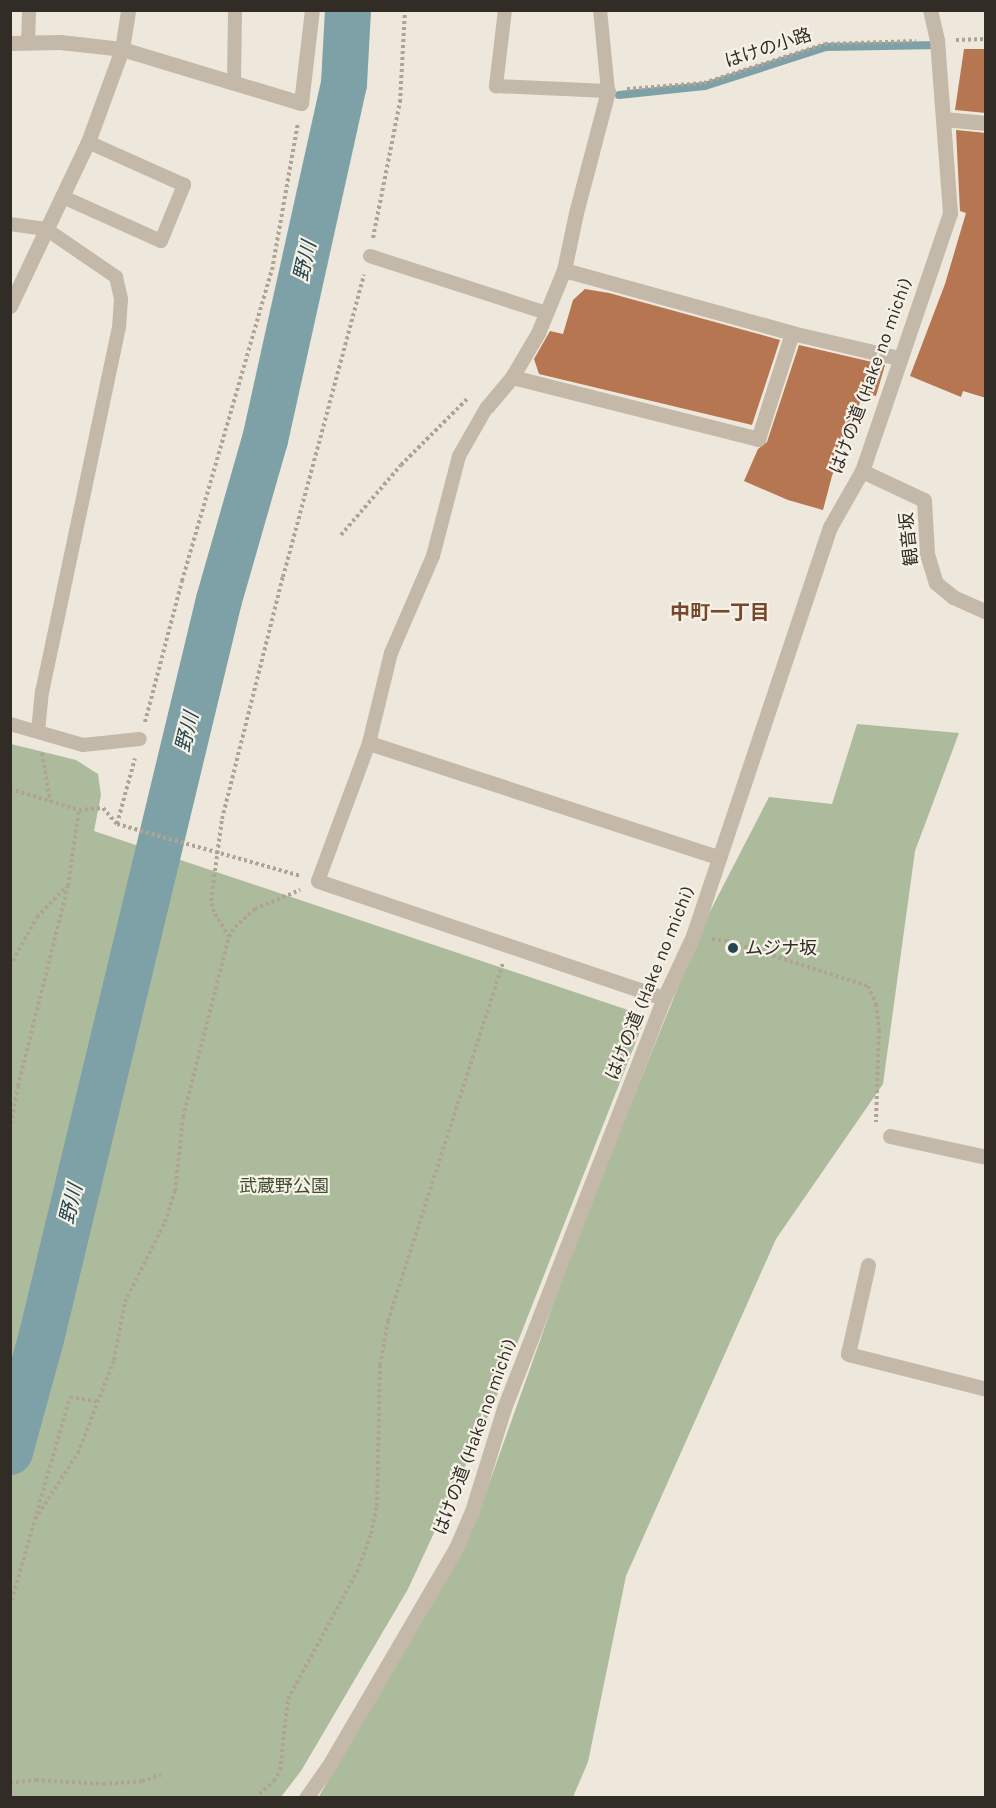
<!DOCTYPE html>
<html>
<head>
<meta charset="utf-8">
<style>
	body { margin:0 }
	#map { position:relative; width:996px; height:1808px; overflow:hidden; background:#eee7db; font-family:Karla,"Noto Sans JP",sans-serif }
	div>[style] { position:absolute }
	.green>* { inset:0; background:#adbb9d }
	.stream>* { height:8px; margin:-4px; padding:0 4px; transform-origin:4px; border-radius:4px; background:#7ea0a7 }
	.river>* { height:46px; margin:-23px; padding:0 23px; transform-origin:23px; border-radius:23px; background:#7ea0a7 }
	.building>* { inset:0; background:#b57651 }
	.path>* { height:4px; margin-top:-2px; transform-origin:0; background:repeating-linear-gradient(90deg,#b0a393 0 3px,transparent 0 6px) }
	.service>* { height:14px; margin:-7px; padding:0 7px; transform-origin:7px; border-radius:7px; background:#c4b9a8 }
	.minor>* { height:15px; margin:-7.5px; padding:0 7.5px; transform-origin:7.5px; border-radius:7.5px; background:#c4b9a8 }
	.dots>* { width:16px; height:16px; translate:-50% -50%; box-sizing:border-box; border:3px solid #f6f1e6; border-radius:50% }
	span { translate:-50% -50%; white-space:nowrap; text-align:center; line-height:1.15; -webkit-text-stroke:4.5px #f6f1e6; paint-order:stroke }
	.street-label { font-size:18px; color:#322c27 }
	.poi-label { font-size:18px; color:#322c27 }
	.left { translate:0 -50%; text-align:left }
	.park-label { font-size:18px; color:#3e4d2f }
	.water-label { font-size:20px; color:#23454e; font-style:italic }
	.neighbourhood-label { font-size:20px; color:#76472b; font-weight:700 }
	.frame { position:absolute; inset:0; border:12px solid #322c27; pointer-events:none }
</style>
</head>
<body>
<div id="map">
	<div class="green">
		<div style="clip-path:polygon(857px 724px,959px 733px,915px 851px,883px 1084px,776px 1239px,626px 1576px,588px 1762px,573px 1797px,318px 1798px,474px 1526px,574px 1245px,703px 925px,769px 797px,832px 804px)"></div>
		<div style="clip-path:polygon(11px 744px,76px 760px,98px 774px,101px 795px,94px 831px,646px 1016px,491px 1410px,408px 1589px,301px 1771px,281px 1797px,11px 1797px)"></div>
	</div>
	<div class="stream">
		<div style="left:619px;top:95px;width:86px;rotate:-6deg"></div>
		<div style="left:705px;top:86px;width:127px;rotate:-17.9deg"></div>
		<div style="left:826px;top:47px;width:114px;rotate:-1deg"></div>
	</div>
	<div class="river">
		<div style="left:10px;top:1452px;width:117px;rotate:-74.7deg"></div>
		<div style="left:41px;top:1339px;width:760px;rotate:-76.46deg"></div>
		<div style="left:219px;top:600px;width:166px;rotate:-74deg"></div>
		<div style="left:265px;top:440px;width:365px;rotate:-77.5deg"></div>
		<div style="left:344px;top:84px;width:74px;rotate:-86.9deg"></div>
	</div>
	<div class="building">
		<div style="clip-path:polygon(964px 49px,986px 49px,986px 113px,955px 110px)"></div>
		<div style="clip-path:polygon(956px 130px,986px 133px,986px 398px,963px 391px,961px 397px,910px 376px,945px 284px,966px 213px,960px 211px)"></div>
		<div style="clip-path:polygon(585px 289px,609px 293px,780px 340px,752px 425px,539px 374px,534px 359px,550px 331px,563px 334px,573px 300px)"></div>
		<div style="clip-path:polygon(799px 345px,885px 365px,876px 396px,863px 392px,849px 439px,845px 438px,832px 476px,823px 510px,788px 500px,744px 481px,758px 449px,767px 442px)"></div>
	</div>
	<div class="path">
		<div style="left:956px;top:40px;width:30px;rotate:-2deg"></div>
		<div style="left:627px;top:89px;width:77px;rotate:-4.5deg"></div>
		<div style="left:704px;top:83px;width:127px;rotate:-17.9deg"></div>
		<div style="left:825px;top:44px;width:91px;rotate:-1.9deg"></div>
		<div style="left:373px;top:238px;width:139px;rotate:-78.8deg"></div>
		<div style="left:400px;top:102px;width:92px;rotate:-86.9deg"></div>
		<div style="left:341px;top:535px;width:92px;rotate:-49.4deg"></div>
		<div style="left:401px;top:465px;width:95px;rotate:-45deg"></div>
		<div style="left:145px;top:722px;width:146px;rotate:-75.3deg"></div>
		<div style="left:182px;top:581px;width:324px;rotate:-73.9deg"></div>
		<div style="left:272px;top:270px;width:150px;rotate:-80deg"></div>
		<div style="left:42px;top:753px;width:49px;rotate:80.5deg"></div>
		<div style="left:10px;top:789px;width:72px;rotate:16.9deg"></div>
		<div style="left:79px;top:810px;width:24px;rotate:-5deg"></div>
		<div style="left:103px;top:808px;width:21px;rotate:49deg"></div>
		<div style="left:117px;top:824px;width:191px;rotate:15.8deg"></div>
		<div style="left:117px;top:824px;width:68px;rotate:-74.7deg"></div>
		<div style="left:229px;top:937px;width:29px;rotate:-121deg"></div>
		<div style="left:214px;top:912px;width:11px;rotate:-105deg"></div>
		<div style="left:211px;top:901px;width:83px;rotate:-82.4deg"></div>
		<div style="left:222px;top:819px;width:250px;rotate:-75.9deg"></div>
		<div style="left:283px;top:577px;width:313px;rotate:-75deg"></div>
		<div style="left:712px;top:939px;width:15px;rotate:8deg"></div>
		<div style="left:727px;top:941px;width:148px;rotate:17.7deg"></div>
		<div style="left:868px;top:986px;width:20px;rotate:66deg"></div>
		<div style="left:876px;top:1004px;width:26px;rotate:83deg"></div>
		<div style="left:879px;top:1030px;width:92px;rotate:91.9deg"></div>
		<div style="left:10px;top:966px;width:56px;rotate:-61.1deg"></div>
		<div style="left:37px;top:917px;width:43px;rotate:-45.9deg"></div>
		<div style="left:10px;top:1130px;width:45px;rotate:-79.7deg"></div>
		<div style="left:18px;top:1086px;width:206px;rotate:-76deg"></div>
		<div style="left:68px;top:886px;width:77px;rotate:-81.8deg"></div>
		<div style="left:35px;top:1519px;width:79px;rotate:-56.9deg"></div>
		<div style="left:78px;top:1453px;width:100px;rotate:-68.8deg"></div>
		<div style="left:114px;top:1360px;width:59px;rotate:-79.3deg"></div>
		<div style="left:125px;top:1302px;width:89px;rotate:-63.4deg"></div>
		<div style="left:165px;top:1222px;width:33px;rotate:-72deg"></div>
		<div style="left:175px;top:1191px;width:74px;rotate:-83.8deg"></div>
		<div style="left:183px;top:1117px;width:186px;rotate:-75.7deg"></div>
		<div style="left:229px;top:937px;width:12px;rotate:-59deg"></div>
		<div style="left:235px;top:927px;width:27px;rotate:-42deg"></div>
		<div style="left:255px;top:909px;width:49px;rotate:-22.9deg"></div>
		<div style="left:10px;top:1606px;width:217px;rotate:-74deg"></div>
		<div style="left:70px;top:1397px;width:30px;rotate:9deg"></div>
		<div style="left:10px;top:1783px;width:26px;rotate:-7deg"></div>
		<div style="left:36px;top:1780px;width:67px;rotate:3.4deg"></div>
		<div style="left:103px;top:1784px;width:39px;rotate:-4deg"></div>
		<div style="left:142px;top:1781px;width:20px;rotate:-18deg"></div>
		<div style="left:255px;top:1798px;width:25px;rotate:-42deg"></div>
		<div style="left:274px;top:1781px;width:13px;rotate:-61deg"></div>
		<div style="left:280px;top:1770px;width:71px;rotate:-83.6deg"></div>
		<div style="left:288px;top:1699px;width:145px;rotate:-61.5deg"></div>
		<div style="left:357px;top:1572px;width:40px;rotate:-69.8deg"></div>
		<div style="left:371px;top:1534px;width:29px;rotate:-78deg"></div>
		<div style="left:377px;top:1506px;width:141px;rotate:-88.8deg"></div>
		<div style="left:380px;top:1365px;width:45px;rotate:-79.7deg"></div>
		<div style="left:388px;top:1321px;width:376px;rotate:-72.2deg"></div>
	</div>
	<div class="service">
		<div style="left:505px;top:10px;width:77px;rotate:96.8deg"></div>
		<div style="left:496px;top:86px;width:112px;rotate:2.6deg"></div>
		<div style="left:608px;top:91px;width:81px;rotate:-95.6deg"></div>
		<div style="left:28px;top:43px;width:33px;rotate:-88deg"></div>
		<div style="left:234px;top:83px;width:73px;rotate:-89.2deg"></div>
		<div style="left:63px;top:197px;width:107px;rotate:24.2deg"></div>
		<div style="left:161px;top:241px;width:61px;rotate:-67.7deg"></div>
		<div style="left:184px;top:185px;width:105px;rotate:-155.9deg"></div>
		<div style="left:10px;top:224px;width:36px;rotate:8deg"></div>
		<div style="left:46px;top:229px;width:85px;rotate:34.4deg"></div>
		<div style="left:116px;top:277px;width:23px;rotate:77deg"></div>
		<div style="left:121px;top:299px;width:28px;rotate:94deg"></div>
		<div style="left:119px;top:327px;width:372px;rotate:101.9deg"></div>
		<div style="left:42px;top:691px;width:40px;rotate:95.7deg"></div>
		<div style="left:370px;top:256px;width:186px;rotate:17.9deg"></div>
		<div style="left:10px;top:724px;width:76px;rotate:16deg"></div>
		<div style="left:83px;top:745px;width:57px;rotate:-6deg"></div>
		<div style="left:318px;top:881px;width:147px;rotate:-69.7deg"></div>
		<div style="left:369px;top:743px;width:93px;rotate:-76.3deg"></div>
		<div style="left:391px;top:653px;width:106px;rotate:-66.6deg"></div>
		<div style="left:433px;top:556px;width:103px;rotate:-75.4deg"></div>
		<div style="left:459px;top:456px;width:56px;rotate:-60.3deg"></div>
	</div>
	<div class="minor">
		<div style="left:10px;top:43px;width:50px;rotate:-1.1deg"></div>
		<div style="left:60px;top:42px;width:62px;rotate:6.4deg"></div>
		<div style="left:122px;top:49px;width:187px;rotate:16.8deg"></div>
		<div style="left:301px;top:103px;width:94px;rotate:-83.3deg"></div>
		<div style="left:608px;top:91px;width:126px;rotate:104.7deg"></div>
		<div style="left:576px;top:213px;width:58px;rotate:101.9deg"></div>
		<div style="left:564px;top:270px;width:237px;rotate:15.4deg"></div>
		<div style="left:792px;top:333px;width:110px;rotate:13.2deg"></div>
		<div style="left:944px;top:119px;width:42px;rotate:5.4deg"></div>
		<div style="left:10px;top:306px;width:182px;rotate:-64.6deg"></div>
		<div style="left:88px;top:142px;width:99px;rotate:-69.9deg"></div>
		<div style="left:122px;top:49px;width:39px;rotate:-81deg"></div>
		<div style="left:512px;top:377px;width:254px;rotate:14.1deg"></div>
		<div style="left:758px;top:439px;width:111px;rotate:-72.2deg"></div>
		<div style="left:487px;top:407px;width:39px;rotate:-50deg"></div>
		<div style="left:512px;top:377px;width:51px;rotate:-59.4deg"></div>
		<div style="left:538px;top:333px;width:68px;rotate:-67.6deg"></div>
		<div style="left:862px;top:471px;width:68px;rotate:25.1deg"></div>
		<div style="left:924px;top:500px;width:54px;rotate:86.8deg"></div>
		<div style="left:927px;top:554px;width:30px;rotate:73deg"></div>
		<div style="left:936px;top:583px;width:22px;rotate:39deg"></div>
		<div style="left:953px;top:597px;width:36px;rotate:24deg"></div>
		<div style="left:369px;top:743px;width:367px;rotate:18.1deg"></div>
		<div style="left:318px;top:881px;width:365px;rotate:18.7deg"></div>
		<div style="left:890px;top:1136px;width:98px;rotate:12.3deg"></div>
		<div style="left:868px;top:1265px;width:91px;rotate:102.7deg"></div>
		<div style="left:848px;top:1354px;width:142px;rotate:14.2deg"></div>
		<div style="left:306px;top:1798px;width:38px;rotate:-55deg"></div>
		<div style="left:328px;top:1767px;width:254px;rotate:-59.7deg"></div>
		<div style="left:456px;top:1548px;width:40px;rotate:-66.6deg"></div>
		<div style="left:472px;top:1511px;width:108px;rotate:-72.7deg"></div>
		<div style="left:504px;top:1408px;width:440px;rotate:-68.7deg"></div>
		<div style="left:664px;top:998px;width:68px;rotate:-64.9deg"></div>
		<div style="left:693px;top:936px;width:431px;rotate:-71.5deg"></div>
		<div style="left:830px;top:527px;width:64px;rotate:-60.3deg"></div>
		<div style="left:862px;top:471px;width:65px;rotate:-71deg"></div>
		<div style="left:883px;top:410px;width:208px;rotate:-71.2deg"></div>
		<div style="left:950px;top:213px;width:173px;rotate:-94.3deg"></div>
		<div style="left:937px;top:40px;width:31px;rotate:-103deg"></div>
	</div>
	<div class="dots">
		<div style="left:733px;top:948px;background:#23454e"></div>
	</div>
	<div class="street-label">
		<span style="left:768px;top:48px;rotate:-18deg">はけの小路</span>
		<span style="left:871px;top:376px;rotate:-70deg">はけの道 (Hake no michi)</span>
		<span style="left:909px;top:539px;rotate:-96deg">観音坂</span>
		<span style="left:650px;top:983px;rotate:-68deg">はけの道 (Hake no michi)</span>
		<span style="left:475px;top:1437px;rotate:-70deg">はけの道 (Hake no michi)</span>
	</div>
	<div class="poi-label">
		<span class="left" style="left:745px;top:948px">ムジナ坂</span>
	</div>
	<div class="park-label">
		<span style="left:284px;top:1186px">武蔵野公園</span>
	</div>
	<div class="water-label">
		<span style="left:305px;top:261px;rotate:-77deg">野川</span>
		<span style="left:187px;top:732px;rotate:-76deg">野川</span>
		<span style="left:71px;top:1204px;rotate:-76deg">野川</span>
	</div>
	<div class="neighbourhood-label">
		<span style="left:720px;top:612px">中町一丁目</span>
	</div>
	<div class="frame"></div>
</div>
</body>
</html>
